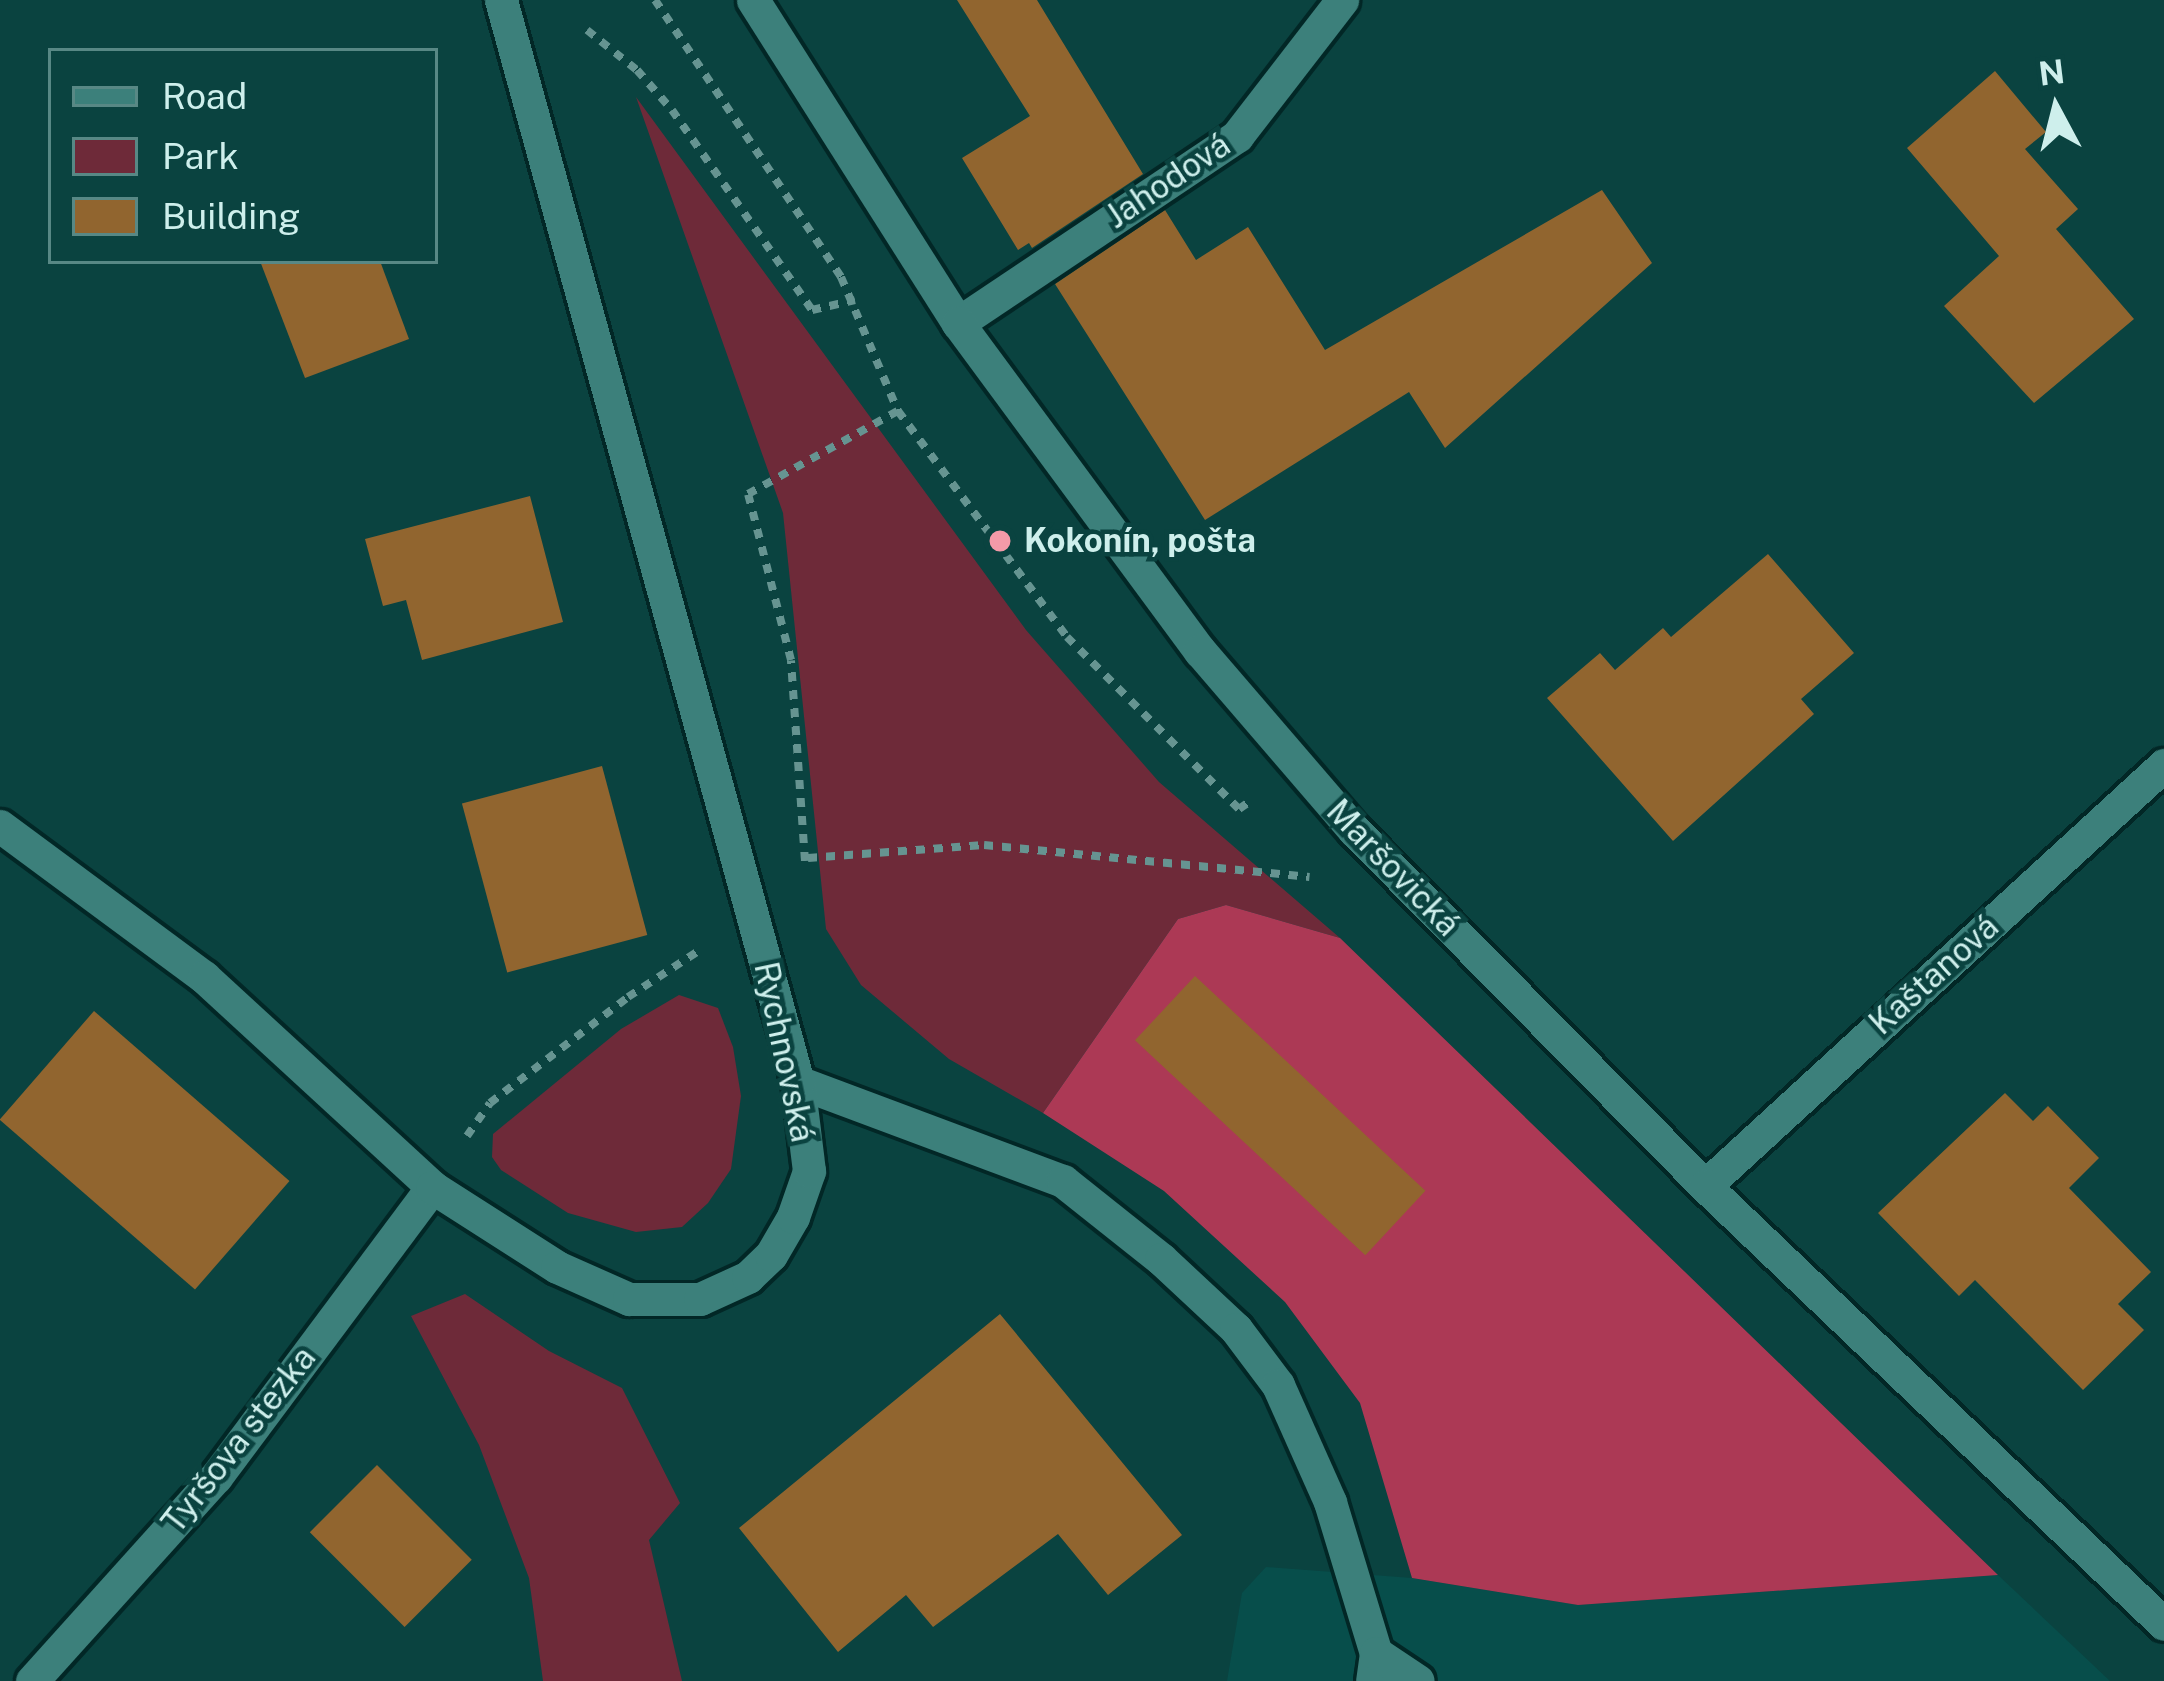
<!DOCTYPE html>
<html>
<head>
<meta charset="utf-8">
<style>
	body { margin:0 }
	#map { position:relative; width:2164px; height:1681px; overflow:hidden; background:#0a4340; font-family:"Public Sans",sans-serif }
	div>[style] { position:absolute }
	.built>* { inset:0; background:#074e4b }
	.green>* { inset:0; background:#6e2a39 }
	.forest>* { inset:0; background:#ac3955 }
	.building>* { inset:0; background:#91652f; transform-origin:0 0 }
	.path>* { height:8px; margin-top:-4px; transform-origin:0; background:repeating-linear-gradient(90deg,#669491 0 9px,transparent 0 18px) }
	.roads { filter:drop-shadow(3px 0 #022726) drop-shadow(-3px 0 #022726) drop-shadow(0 3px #022726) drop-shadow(0 -3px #022726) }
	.service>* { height:33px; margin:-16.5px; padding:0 16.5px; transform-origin:16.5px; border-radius:16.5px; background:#3c807b }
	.minor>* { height:33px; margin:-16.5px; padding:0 16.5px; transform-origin:16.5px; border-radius:16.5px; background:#3c807b }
	.tertiary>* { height:33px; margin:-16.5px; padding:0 16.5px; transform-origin:16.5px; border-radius:16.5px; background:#3c807b }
	.secondary>* { height:33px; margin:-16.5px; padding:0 16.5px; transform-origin:16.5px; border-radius:16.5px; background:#3c807b }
	.dots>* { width:33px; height:33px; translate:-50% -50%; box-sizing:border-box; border:6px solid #0a4340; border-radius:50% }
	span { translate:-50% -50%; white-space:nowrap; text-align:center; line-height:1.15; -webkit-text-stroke:9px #0a4340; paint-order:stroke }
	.street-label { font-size:33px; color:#ceefec }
	.poi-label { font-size:33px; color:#ceefec; font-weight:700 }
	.left { translate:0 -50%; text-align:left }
	.legend { position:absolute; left:48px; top:48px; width:390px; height:216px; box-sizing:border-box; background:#0a4340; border:3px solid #588885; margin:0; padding:15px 21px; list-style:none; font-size:36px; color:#ceefec }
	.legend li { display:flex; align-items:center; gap:24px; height:60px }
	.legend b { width:60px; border:3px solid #588885 }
	.north { position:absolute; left:1996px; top:48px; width:120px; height:120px; -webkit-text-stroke:9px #0a4340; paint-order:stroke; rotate:353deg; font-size:33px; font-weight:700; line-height:48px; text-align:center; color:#ceefec }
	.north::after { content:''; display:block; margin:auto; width:42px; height:54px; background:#ceefec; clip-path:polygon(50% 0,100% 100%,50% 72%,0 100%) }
</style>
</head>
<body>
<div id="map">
	<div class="built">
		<div style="clip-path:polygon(1266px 1567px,1412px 1578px,1578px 1605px,1998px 1575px,2110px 1681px,1227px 1681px,1242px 1593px)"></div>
	</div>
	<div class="green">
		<div style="clip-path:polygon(636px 97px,1026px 630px,1159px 782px,1340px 938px,1226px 905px,1178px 919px,1043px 1113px,949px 1059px,861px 985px,826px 929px,783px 513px)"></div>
		<div style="clip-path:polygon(679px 995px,718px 1008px,733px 1047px,741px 1096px,731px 1169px,708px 1203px,682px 1227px,636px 1232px,568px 1213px,501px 1170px,492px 1157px,493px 1134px,621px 1029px)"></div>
		<div style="clip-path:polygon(465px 1294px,549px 1351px,622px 1388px,680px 1503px,649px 1540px,682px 1681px,543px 1681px,529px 1578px,479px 1445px,411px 1316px)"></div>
	</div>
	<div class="forest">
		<div style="clip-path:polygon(1226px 905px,1340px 938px,1998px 1575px,1578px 1605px,1412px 1578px,1360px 1403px,1285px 1302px,1164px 1191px,1043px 1113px,1178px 919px)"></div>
	</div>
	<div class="building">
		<div style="clip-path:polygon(957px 0,1037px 0,1143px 174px,1032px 248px,1029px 243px,1018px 250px,962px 158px,1030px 116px)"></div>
		<div style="clip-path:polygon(1995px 71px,2046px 132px,2025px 149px,2078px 209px,2056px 229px,2134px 319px,2034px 403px,1944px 306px,1999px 256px,1907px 148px)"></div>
		<div style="clip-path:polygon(1602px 190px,1652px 263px,1445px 448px,1409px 392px,1205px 520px,1055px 284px,1165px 210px,1196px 260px,1248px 227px,1325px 350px)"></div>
		<div style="clip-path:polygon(260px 261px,380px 261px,409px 339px,305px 378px)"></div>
		<div style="clip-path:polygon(530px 496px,563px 622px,422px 660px,406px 600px,383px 606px,365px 539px)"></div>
		<div style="clip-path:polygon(1768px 554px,1854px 653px,1801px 699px,1814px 714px,1673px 841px,1547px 698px,1600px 653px,1615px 670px,1663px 628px,1671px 637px)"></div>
		<div style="left:602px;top:766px;width:175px;height:145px;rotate:75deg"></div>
		<div style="left:1195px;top:976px;width:315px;height:88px;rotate:43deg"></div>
		<div style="left:94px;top:1011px;width:259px;height:144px;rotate:41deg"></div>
		<div style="clip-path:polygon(2005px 1093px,2033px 1121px,2048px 1106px,2099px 1158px,2069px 1188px,2151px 1272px,2118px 1304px,2144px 1330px,2083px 1390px,1975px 1280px,1959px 1296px,1878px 1213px)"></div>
		<div style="clip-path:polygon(1000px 1314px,1182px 1535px,1108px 1595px,1058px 1534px,933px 1627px,906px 1595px,838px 1652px,739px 1528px)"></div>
		<div style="left:377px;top:1465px;width:134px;height:95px;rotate:45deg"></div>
	</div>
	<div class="path">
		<div style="left:655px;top:0;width:334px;rotate:56.1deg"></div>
		<div style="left:841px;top:277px;width:146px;rotate:67deg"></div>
		<div style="left:898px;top:411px;width:282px;rotate:53.2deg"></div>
		<div style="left:1067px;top:637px;width:243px;rotate:45deg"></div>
		<div style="left:1239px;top:809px;width:12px;rotate:-35deg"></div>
		<div style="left:587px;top:30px;width:64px;rotate:38.7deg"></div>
		<div style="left:637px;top:70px;width:53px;rotate:48.8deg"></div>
		<div style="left:672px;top:110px;width:244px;rotate:55deg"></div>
		<div style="left:812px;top:310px;width:44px;rotate:-13.1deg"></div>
		<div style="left:808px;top:858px;width:176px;rotate:-4.2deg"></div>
		<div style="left:984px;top:845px;width:327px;rotate:5.6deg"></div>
		<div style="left:805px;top:861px;width:201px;rotate:-94deg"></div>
		<div style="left:791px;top:660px;width:171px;rotate:-104.5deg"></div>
		<div style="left:748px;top:494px;width:171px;rotate:-29deg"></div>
		<div style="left:467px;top:1136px;width:40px;rotate:-55.1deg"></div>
		<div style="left:490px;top:1103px;width:174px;rotate:-37.5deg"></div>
		<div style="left:628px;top:997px;width:82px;rotate:-33.1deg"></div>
	</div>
	<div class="roads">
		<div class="service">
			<div style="left:798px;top:1082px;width:283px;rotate:20.5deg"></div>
			<div style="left:1063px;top:1181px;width:125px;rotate:38.5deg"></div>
			<div style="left:1161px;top:1259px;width:103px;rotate:43deg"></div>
			<div style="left:1236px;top:1329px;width:70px;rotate:53.1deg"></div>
			<div style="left:1278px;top:1385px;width:128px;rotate:66deg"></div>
			<div style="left:1330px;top:1502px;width:158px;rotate:73.1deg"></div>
			<div style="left:1376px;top:1653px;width:28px;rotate:98deg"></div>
			<div style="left:1376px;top:1653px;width:50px;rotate:33.7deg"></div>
		</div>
		<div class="minor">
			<div style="left:958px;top:323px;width:336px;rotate:-33.8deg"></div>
			<div style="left:1237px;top:136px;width:172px;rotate:-52.3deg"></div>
			<div style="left:1705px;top:1186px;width:623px;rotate:-42.53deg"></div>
			<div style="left:32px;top:1681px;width:275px;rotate:-48deg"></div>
			<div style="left:216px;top:1477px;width:362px;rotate:-53.3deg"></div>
		</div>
		<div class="tertiary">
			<div style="left:0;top:826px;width:254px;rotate:36.5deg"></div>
			<div style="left:204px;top:977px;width:310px;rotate:42.6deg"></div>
			<div style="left:432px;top:1187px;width:148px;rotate:32.6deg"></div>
			<div style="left:557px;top:1267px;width:79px;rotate:24deg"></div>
			<div style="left:629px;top:1299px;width:71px"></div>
			<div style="left:700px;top:1299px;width:53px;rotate:-24.6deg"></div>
			<div style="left:748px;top:1277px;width:32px;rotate:-44deg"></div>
			<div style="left:771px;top:1255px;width:44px;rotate:-59.9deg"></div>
			<div style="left:793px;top:1217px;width:49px;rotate:-70.8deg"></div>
			<div style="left:809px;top:1171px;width:90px;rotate:-97deg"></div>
			<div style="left:798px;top:1082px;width:1122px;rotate:-105.35deg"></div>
		</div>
		<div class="secondary">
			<div style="left:753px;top:0;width:383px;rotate:57.6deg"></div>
			<div style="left:958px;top:323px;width:408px;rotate:53.6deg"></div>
			<div style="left:1200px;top:651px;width:236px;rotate:49.3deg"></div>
			<div style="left:1354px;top:830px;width:500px;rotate:45.4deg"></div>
			<div style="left:1705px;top:1186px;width:634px;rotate:43.66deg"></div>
		</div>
	</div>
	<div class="dots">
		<div style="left:1000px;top:541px;background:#f39aa8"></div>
	</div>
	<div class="street-label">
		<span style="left:1168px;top:181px;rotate:-34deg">Jahodová</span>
		<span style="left:1393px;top:868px;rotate:46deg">Maršovická</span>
		<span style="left:1934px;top:975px;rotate:-42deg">Kaštanová</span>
		<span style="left:784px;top:1052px;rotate:78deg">Rychnovská</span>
		<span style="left:239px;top:1440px;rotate:-52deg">Tyršova stezka</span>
	</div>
	<div class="poi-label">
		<span class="left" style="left:1024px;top:541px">Kokonín, pošta</span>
	</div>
	<ul class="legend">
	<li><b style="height:15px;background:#3c807b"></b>Road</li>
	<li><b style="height:33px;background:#6e2a39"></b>Park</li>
	<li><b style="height:33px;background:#91652f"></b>Building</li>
	</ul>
	<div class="north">N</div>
</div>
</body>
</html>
